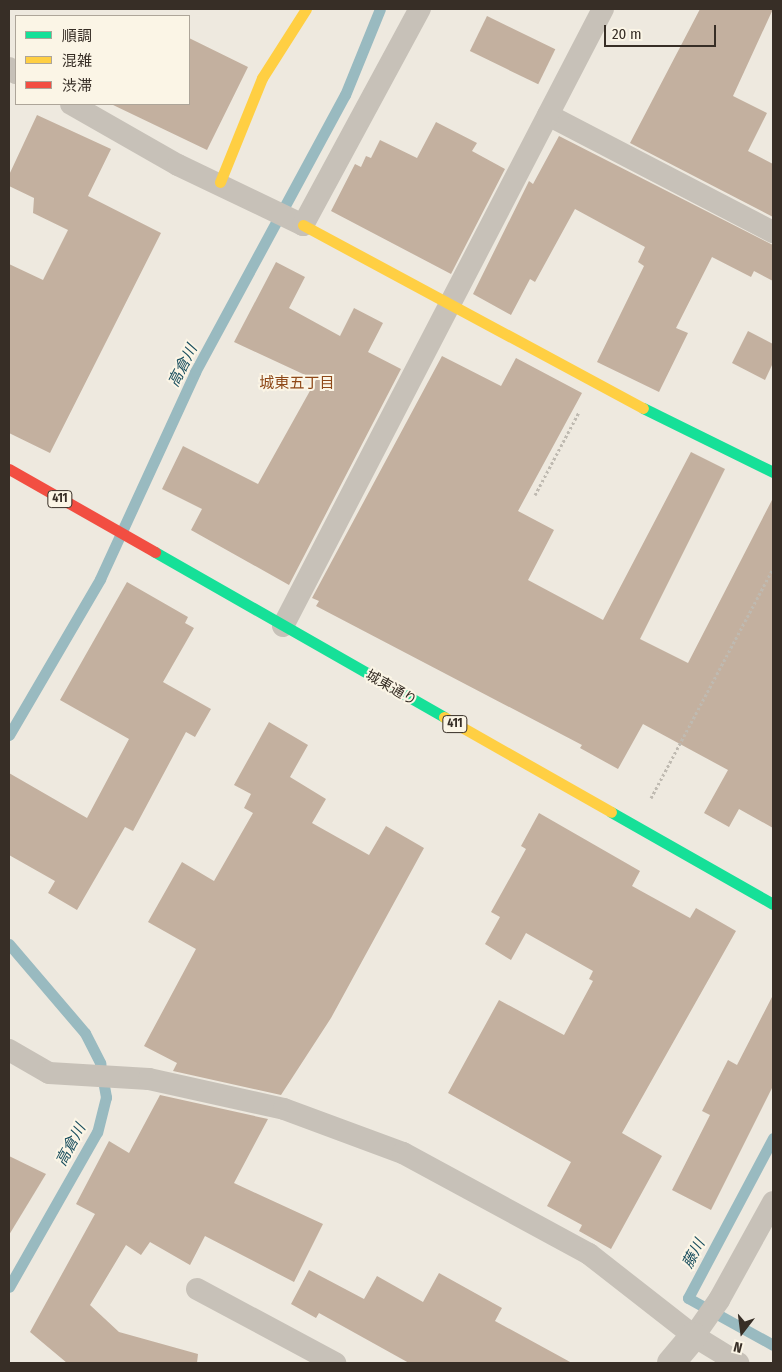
<!DOCTYPE html>
<html>
<head>
<meta charset="utf-8">
<style>
	body { margin:0 }
	#map { position:relative; width:782px; height:1372px; overflow:hidden; background:#eee9df; font-family:"Fira Sans Condensed","Noto Sans JP",sans-serif }
	div>[style] { position:absolute }
	.stream>* { height:11px; margin:-5.5px; padding:0 5.5px; transform-origin:5.5px; border-radius:5.5px; background:#99bac0 }
	.building>* { inset:0; background:#c3b09f; transform-origin:0 0 }
	.path>* { height:3px; margin-top:-1.5px; transform-origin:0; background:repeating-linear-gradient(90deg,#bfbab1 0 2.5px,transparent 0 5px) }
	.lane>* { height:22px; margin:-11px; padding:0 11px; transform-origin:11px; border-radius:11px; background:#c7c1b8 }
	.street>* { height:28px; margin:-14px; padding:0 14px; transform-origin:14px; border-radius:14px; background:#c7c1b8 }
	.fast>* { height:11px; margin:-5.5px; padding:0 5.5px; transform-origin:5.5px; border-radius:5.5px; background:#16e098 }
	.slow>* { height:11px; margin:-5.5px; padding:0 5.5px; transform-origin:5.5px; border-radius:5.5px; background:#ffcf43 }
	.jam>* { height:11px; margin:-5.5px; padding:0 5.5px; transform-origin:5.5px; border-radius:5.5px; background:#f24e42 }
	span { translate:-50% -50%; white-space:nowrap; text-align:center; line-height:1.15; -webkit-text-stroke:4px #fbf5e6; paint-order:stroke }
	.shield-label span { padding:1px 4px; background:#fbf5e6; border:1px solid; border-radius:4px; -webkit-text-stroke-width:0 }
	.shield-label { font-size:12px; color:#372e26; font-weight:700 }
	.street-label { font-size:14px; color:#372e26 }
	.water-label { font-size:15px; color:#184d5d; font-style:italic }
	.neighbourhood-label { font-size:15px; color:#8e4818 }
	.frame { position:absolute; inset:0; border:10px solid #372e26; pointer-events:none }
	.legend { position:absolute; left:15px; top:15px; width:175px; height:90px; box-sizing:border-box; background:#fbf5e6; border:1px solid #ada599; margin:0; padding:6px 9px; list-style:none; font-size:15px; color:#372e26 }
	.legend li { display:flex; align-items:center; gap:10px; height:25px }
	.legend b { width:25px; border:1px solid #ada599 }
	.north { position:absolute; left:717px; top:1307px; width:50px; height:50px; -webkit-text-stroke:4px #fbf5e6; paint-order:stroke; rotate:195deg; font-size:14px; font-weight:700; line-height:20px; text-align:center; color:#372e26 }
	.north::after { content:''; display:block; margin:auto; width:18px; height:22px; background:#372e26; clip-path:polygon(50% 0,100% 100%,50% 72%,0 100%) }
	.scale { position:absolute; left:604px; top:25px; width:112px; height:22px; box-sizing:border-box; border:2px solid #372e26; border-top:0; padding-left:6px; font-size:15px; line-height:18px; white-space:nowrap; color:#372e26; -webkit-text-stroke:4px #fbf5e6; paint-order:stroke }
</style>
</head>
<body>
<div id="map">
	<div class="stream">
		<div style="left:9px;top:735px;width:181px;rotate:-59.7deg"></div>
		<div style="left:100px;top:579px;width:228px;rotate:-65.3deg"></div>
		<div style="left:195px;top:372px;width:315px;rotate:-61.6deg"></div>
		<div style="left:345px;top:95px;width:93px;rotate:-67.9deg"></div>
		<div style="left:9px;top:944px;width:117px;rotate:49.5deg"></div>
		<div style="left:85px;top:1033px;width:34px;rotate:63deg"></div>
		<div style="left:100px;top:1063px;width:35px;rotate:80deg"></div>
		<div style="left:106px;top:1097px;width:36px;rotate:104deg"></div>
		<div style="left:97px;top:1132px;width:178px;rotate:119.6deg"></div>
		<div style="left:773px;top:1138px;width:181px;rotate:118deg"></div>
		<div style="left:688px;top:1298px;width:97px;rotate:28.9deg"></div>
	</div>
	<div class="building">
		<div style="clip-path:polygon(700px 9px,773px 9px,733px 96px,767px 113px,748px 151px,773px 164px,773px 217px,630px 143px)"></div>
		<div style="left:487px;top:16px;width:76px;height:39px;rotate:26deg"></div>
		<div style="clip-path:polygon(189px 38px,248px 67px,207px 150px,111px 104px,189px 104px)"></div>
		<div style="clip-path:polygon(37px 115px,111px 149px,88px 196px,161px 233px,50px 453px,9px 433px,9px 264px,43px 280px,68px 230px,33px 213px,34px 198px,9px 186px,9px 175px)"></div>
		<div style="clip-path:polygon(436px 122px,477px 143px,472px 151px,505px 169px,451px 274px,331px 211px,355px 164px,361px 167px,366px 156px,371px 158px,380px 140px,417px 158px)"></div>
		<div style="clip-path:polygon(559px 136px,773px 245px,773px 281px,754px 271px,751px 277px,712px 257px,676px 328px,688px 333px,659px 392px,597px 362px,644px 266px,638px 262px,645px 247px,575px 209px,535px 282px,530px 279px,511px 315px,473px 294px,529px 181px,533px 184px)"></div>
		<div style="clip-path:polygon(276px 262px,305px 277px,289px 308px,340px 336px,354px 308px,383px 323px,368px 352px,401px 369px,289px 585px,191px 530px,202px 509px,162px 489px,183px 446px,258px 484px,316px 380px,234px 342px)"></div>
		<div style="clip-path:polygon(748px 331px,773px 344px,773px 363px,765px 380px,732px 363px)"></div>
		<div style="clip-path:polygon(442px 356px,501px 386px,516px 358px,582px 393px,518px 511px,554px 530px,528px 580px,603px 620px,691px 452px,725px 469px,640px 639px,688px 663px,773px 498px,773px 828px,739px 809px,729px 827px,704px 813px,728px 770px,643px 724px,618px 769px,580px 748px,582px 745px,316px 606px,319px 601px,312px 598px)"></div>
		<div style="clip-path:polygon(127px 582px,188px 617px,185px 623px,194px 628px,163px 682px,211px 709px,195px 737px,186px 732px,133px 831px,125px 827px,77px 910px,48px 893px,55px 881px,9px 855px,9px 773px,87px 818px,129px 739px,60px 700px)"></div>
		<div style="clip-path:polygon(269px 722px,308px 745px,290px 777px,326px 799px,312px 823px,369px 855px,386px 826px,424px 848px,331px 1018px,281px 1095px,173px 1071px,177px 1063px,144px 1046px,196px 949px,148px 922px,182px 862px,214px 881px,253px 813px,244px 808px,251px 794px,234px 785px)"></div>
		<div style="clip-path:polygon(539px 813px,640px 871px,632px 886px,690px 918px,696px 908px,736px 931px,622px 1133px,662px 1156px,611px 1249px,579px 1231px,582px 1225px,547px 1206px,571px 1162px,448px 1093px,499px 1000px,564px 1035px,593px 981px,589px 979px,593px 971px,526px 933px,511px 960px,485px 944px,500px 917px,491px 912px,526px 849px,521px 846px)"></div>
		<div style="clip-path:polygon(773px 995px,773px 1086px,711px 1210px,672px 1190px,710px 1115px,702px 1111px,728px 1060px,737px 1065px)"></div>
		<div style="clip-path:polygon(160px 1095px,268px 1119px,234px 1183px,323px 1224px,294px 1282px,205px 1236px,190px 1265px,150px 1242px,141px 1255px,126px 1245px,90px 1305px,119px 1332px,198px 1354px,197px 1363px,67px 1363px,30px 1332px,95px 1214px,76px 1204px,109px 1141px,129px 1153px)"></div>
		<div style="clip-path:polygon(9px 1156px,46px 1174px,9px 1235px)"></div>
		<div style="clip-path:polygon(309px 1270px,364px 1299px,377px 1276px,423px 1302px,439px 1273px,502px 1308px,495px 1321px,572px 1363px,409px 1363px,319px 1313px,316px 1318px,291px 1304px)"></div>
	</div>
	<div class="path">
		<div style="left:535px;top:495px;width:94px;rotate:-62.1deg"></div>
		<div style="left:651px;top:798px;width:259px;rotate:-62deg"></div>
	</div>
	<div class="lane">
		<div style="left:9px;top:68px;width:9px;rotate:36deg"></div>
		<div style="left:71px;top:104px;width:123px;rotate:29.7deg"></div>
		<div style="left:178px;top:165px;width:139px;rotate:25.6deg"></div>
		<div style="left:303px;top:225px;width:246px;rotate:-61.6deg"></div>
		<div style="left:548px;top:115px;width:254px;rotate:27.5deg"></div>
		<div style="left:283px;top:626px;width:695px;rotate:-62.59deg"></div>
		<div style="left:9px;top:1050px;width:46px;rotate:29.9deg"></div>
		<div style="left:49px;top:1073px;width:100px;rotate:3.4deg"></div>
		<div style="left:149px;top:1079px;width:138px;rotate:12.5deg"></div>
		<div style="left:284px;top:1109px;width:127px;rotate:20.3deg"></div>
		<div style="left:403px;top:1153px;width:212px;rotate:28.5deg"></div>
		<div style="left:589px;top:1254px;width:133px;rotate:38deg"></div>
		<div style="left:694px;top:1336px;width:52px;rotate:31.5deg"></div>
		<div style="left:197px;top:1289px;width:157px;rotate:28.2deg"></div>
		<div style="left:694px;top:1336px;width:44px;rotate:-55.2deg"></div>
		<div style="left:719px;top:1300px;width:112px;rotate:-61.1deg"></div>
	</div>
	<div class="street">
		<div style="left:671px;top:1363px;width:35px;rotate:-50deg"></div>
	</div>
	<div class="fast">
		<div style="left:643px;top:408px;width:145px;rotate:26.2deg"></div>
		<div style="left:155px;top:552px;width:333px;rotate:29.7deg"></div>
		<div style="left:611px;top:812px;width:186px;rotate:29.6deg"></div>
	</div>
	<div class="slow">
		<div style="left:220px;top:182px;width:112px;rotate:-68deg"></div>
		<div style="left:262px;top:78px;width:82px;rotate:-57.5deg"></div>
		<div style="left:303px;top:225px;width:386px;rotate:28.3deg"></div>
		<div style="left:444px;top:717px;width:192px;rotate:29.6deg"></div>
	</div>
	<div class="jam">
		<div style="left:9px;top:469px;width:168px;rotate:29.6deg"></div>
	</div>
	<div class="shield-label">
		<span style="left:60px;top:499px">411</span>
		<span style="left:455px;top:724px">411</span>
	</div>
	<div class="street-label">
		<span style="left:391px;top:688px;rotate:30deg">城東通り</span>
	</div>
	<div class="water-label">
		<span style="left:183px;top:366px;rotate:-63deg">高倉川</span>
		<span style="left:71px;top:1145px;rotate:-62deg">高倉川</span>
		<span style="left:694px;top:1254px;rotate:-62deg">藤川</span>
	</div>
	<div class="neighbourhood-label">
		<span style="left:297px;top:384px">城東五丁目</span>
	</div>
	<div class="frame"></div>
	<ul class="legend">
	<li><b style="height:6px;background:#16e098"></b>順調</li>
	<li><b style="height:6px;background:#ffcf43"></b>混雑</li>
	<li><b style="height:6px;background:#f24e42"></b>渋滞</li>
	</ul>
	<div class="north">N</div>
	<div class="scale">20 m</div>
</div>
</body>
</html>
